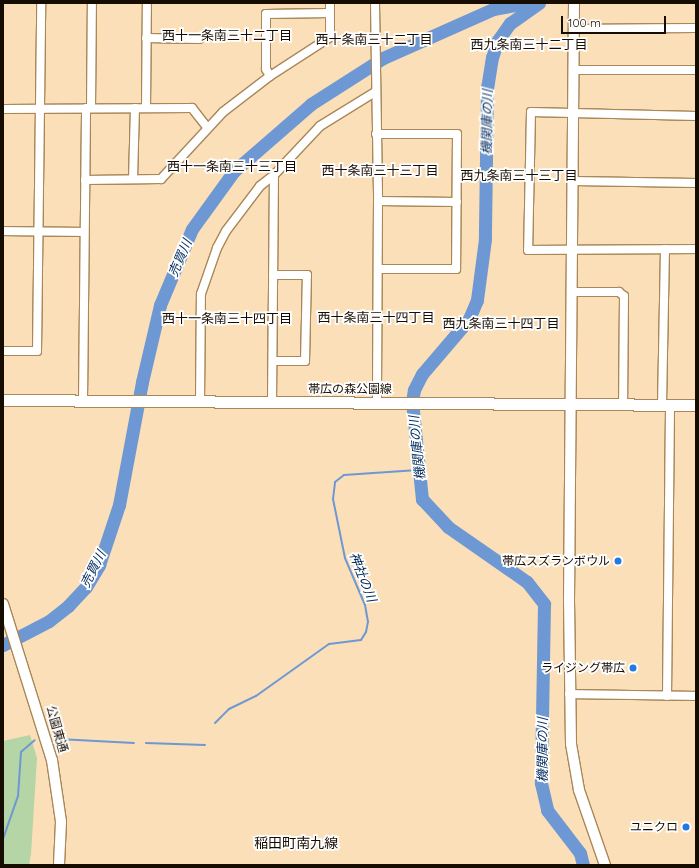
<!DOCTYPE html>
<html>
<head>
<meta charset="utf-8">
<style>
	body { margin:0 }
	#map { position:relative; width:699px; height:868px; overflow:hidden; background:#fbdfb8; font-family:Quicksand,"Noto Sans JP",sans-serif }
	div>[style] { position:absolute }
	.green>* { inset:0; background:#b5d5a7 }
	.stream>* { height:2px; margin:-1px; padding:0 1px; transform-origin:1px; border-radius:1px; background:#6e98d3 }
	.river>* { height:13px; margin:-6.5px; padding:0 6.5px; transform-origin:6.5px; border-radius:6.5px; background:#6e98d3 }
	.roads { filter:drop-shadow(1px 0 #a88758) drop-shadow(-1px 0 #a88758) drop-shadow(0 1px #a88758) drop-shadow(0 -1px #a88758) }
	.minor>* { height:8px; margin:-4px; padding:0 4px; transform-origin:4px; border-radius:4px; background:#fff }
	.tertiary>* { height:10px; margin:-5px; padding:0 5px; transform-origin:5px; border-radius:5px; background:#fff }
	.secondary>* { height:11px; margin:-5.5px; padding:0 5.5px; transform-origin:5.5px; border-radius:5.5px; background:#fff }
	.dots>* { width:11px; height:11px; translate:-50% -50%; box-sizing:border-box; border:2px solid #fff; border-radius:50% }
	span { translate:-50% -50%; white-space:nowrap; text-align:center; line-height:1.15; -webkit-text-stroke:3.5px #fff; paint-order:stroke }
	.street-label { font-size:12px; color:#170c00 }
	.poi-label { font-size:12px; color:#170c00 }
	.right { translate:-100% -50%; text-align:right }
	.neighbourhood-label { font-size:13px; color:#170c00 }
	.water-label { font-size:13px; color:#002a5e; font-style:italic }
	.quarter-label { font-size:14px; color:#170c00 }
	.frame { position:absolute; inset:0; border:4px solid #170c00; pointer-events:none }
	.scale { position:absolute; left:561px; top:16px; width:105px; height:18px; box-sizing:border-box; border:2px solid #170c00; border-top:0; padding-left:5px; font-size:12px; line-height:14px; white-space:nowrap; color:#170c00; -webkit-text-stroke:3px #fff; paint-order:stroke }
</style>
</head>
<body>
<div id="map">
	<div class="green">
		<div style="clip-path:polygon(30px 735px,37px 758px,31px 854px,29px 865px,3px 865px,3px 741px)"></div>
	</div>
	<div class="stream">
		<div style="left:215px;top:723px;width:20px;rotate:-45deg"></div>
		<div style="left:229px;top:709px;width:30px;rotate:-26deg"></div>
		<div style="left:256px;top:696px;width:90px;rotate:-35.5deg"></div>
		<div style="left:329px;top:644px;width:32px;rotate:-7deg"></div>
		<div style="left:361px;top:640px;width:9px;rotate:-58deg"></div>
		<div style="left:366px;top:632px;width:10px;rotate:-79deg"></div>
		<div style="left:368px;top:622px;width:17px;rotate:-100deg"></div>
		<div style="left:365px;top:605px;width:51px;rotate:-113.1deg"></div>
		<div style="left:345px;top:558px;width:60px;rotate:-101.5deg"></div>
		<div style="left:333px;top:499px;width:17px;rotate:-83deg"></div>
		<div style="left:335px;top:482px;width:11px;rotate:-38deg"></div>
		<div style="left:344px;top:475px;width:74px;rotate:-3.9deg"></div>
		<div style="left:58px;top:739px;width:76px;rotate:3deg"></div>
		<div style="left:146px;top:743px;width:59px;rotate:1.9deg"></div>
		<div style="left:3px;top:839px;width:46px;rotate:-70.8deg"></div>
		<div style="left:18px;top:796px;width:44px;rotate:-86.1deg"></div>
		<div style="left:21px;top:752px;width:18px;rotate:-41deg"></div>
	</div>
	<div class="river">
		<div style="left:539px;top:3px;width:35px;rotate:145deg"></div>
		<div style="left:510px;top:23px;width:21px;rotate:125deg"></div>
		<div style="left:498px;top:40px;width:18px;rotate:109deg"></div>
		<div style="left:492px;top:57px;width:30px;rotate:99deg"></div>
		<div style="left:487px;top:87px;width:152px;rotate:90.8deg"></div>
		<div style="left:485px;top:239px;width:62px;rotate:97.5deg"></div>
		<div style="left:477px;top:300px;width:21px;rotate:113deg"></div>
		<div style="left:469px;top:319px;width:72px;rotate:130.5deg"></div>
		<div style="left:422px;top:374px;width:18px;rotate:117deg"></div>
		<div style="left:414px;top:390px;width:11px;rotate:100deg"></div>
		<div style="left:412px;top:401px;width:99px;rotate:84.2deg"></div>
		<div style="left:422px;top:499px;width:38px;rotate:47deg"></div>
		<div style="left:448px;top:527px;width:96px;rotate:34.8deg"></div>
		<div style="left:527px;top:582px;width:28px;rotate:52deg"></div>
		<div style="left:544px;top:604px;width:179px;rotate:91deg"></div>
		<div style="left:541px;top:783px;width:28px;rotate:77deg"></div>
		<div style="left:547px;top:810px;width:54px;rotate:52.5deg"></div>
		<div style="left:580px;top:853px;width:12px;rotate:76deg"></div>
		<div style="left:3px;top:645px;width:52px;rotate:-27.6deg"></div>
		<div style="left:49px;top:621px;width:24px;rotate:-38deg"></div>
		<div style="left:68px;top:606px;width:26px;rotate:-47deg"></div>
		<div style="left:86px;top:587px;width:26px;rotate:-59deg"></div>
		<div style="left:99px;top:565px;width:63px;rotate:-71.6deg"></div>
		<div style="left:119px;top:505px;width:125px;rotate:-79.4deg"></div>
		<div style="left:142px;top:382px;width:79px;rotate:-76.8deg"></div>
		<div style="left:160px;top:305px;width:82px;rotate:-67.2deg"></div>
		<div style="left:192px;top:229px;width:72px;rotate:-54.1deg"></div>
		<div style="left:234px;top:171px;width:102px;rotate:-41deg"></div>
		<div style="left:311px;top:104px;width:85px;rotate:-32.6deg"></div>
		<div style="left:383px;top:58px;width:120px;rotate:-24deg"></div>
		<div style="left:493px;top:9px;width:35px;rotate:-10deg"></div>
	</div>
	<div class="roads">
		<div class="minor">
			<div style="left:375px;top:3px;width:198px;rotate:89.1deg"></div>
			<div style="left:378px;top:201px;width:201px;rotate:90.3deg"></div>
			<div style="left:574px;top:29px;width:122px;rotate:-0.5deg"></div>
			<div style="left:146px;top:38px;width:53px;rotate:1.1deg"></div>
			<div style="left:574px;top:70px;width:122px"></div>
			<div style="left:270px;top:76px;width:8px;rotate:-120deg"></div>
			<div style="left:266px;top:69px;width:55px;rotate:-90deg"></div>
			<div style="left:266px;top:14px;width:64px;rotate:-0.9deg"></div>
			<div style="left:91px;top:108px;width:105px;rotate:-89.5deg"></div>
			<div style="left:146px;top:108px;width:105px;rotate:-89.5deg"></div>
			<div style="left:3px;top:109px;width:189px;rotate:-0.3deg"></div>
			<div style="left:192px;top:108px;width:24px;rotate:52deg"></div>
			<div style="left:696px;top:116px;width:165px;rotate:-178.6deg"></div>
			<div style="left:531px;top:112px;width:138px;rotate:91.2deg"></div>
			<div style="left:528px;top:250px;width:168px;rotate:-0.3deg"></div>
			<div style="left:376px;top:134px;width:81px"></div>
			<div style="left:457px;top:134px;width:135px;rotate:90.4deg"></div>
			<div style="left:456px;top:269px;width:78px;rotate:180deg"></div>
			<div style="left:133px;top:179px;width:71px;rotate:-88.4deg"></div>
			<div style="left:85px;top:180px;width:76px;rotate:-0.8deg"></div>
			<div style="left:161px;top:179px;width:91px;rotate:-47.2deg"></div>
			<div style="left:223px;top:112px;width:59px;rotate:-37.5deg"></div>
			<div style="left:270px;top:76px;width:72px;rotate:-33deg"></div>
			<div style="left:330px;top:37px;width:34px;rotate:-90deg"></div>
			<div style="left:573px;top:181px;width:123px;rotate:0.9deg"></div>
			<div style="left:378px;top:201px;width:79px;rotate:0.7deg"></div>
			<div style="left:3px;top:231px;width:81px;rotate:0.7deg"></div>
			<div style="left:571px;top:292px;width:48px"></div>
			<div style="left:619px;top:292px;width:6px;rotate:39deg"></div>
			<div style="left:624px;top:296px;width:109px;rotate:90.5deg"></div>
			<div style="left:3px;top:351px;width:34px"></div>
			<div style="left:37px;top:351px;width:348px;rotate:-89.3deg"></div>
			<div style="left:273px;top:361px;width:32px"></div>
			<div style="left:305px;top:361px;width:86px;rotate:-88.7deg"></div>
			<div style="left:307px;top:275px;width:34px;rotate:180deg"></div>
			<div style="left:83px;top:400px;width:292px;rotate:-89.4deg"></div>
			<div style="left:200px;top:402px;width:108px;rotate:-89.5deg"></div>
			<div style="left:201px;top:294px;width:49px;rotate:-70.8deg"></div>
			<div style="left:217px;top:248px;width:19px;rotate:-62deg"></div>
			<div style="left:226px;top:231px;width:56px;rotate:-52.9deg"></div>
			<div style="left:260px;top:186px;width:18px;rotate:-38deg"></div>
			<div style="left:274px;top:175px;width:67px;rotate:-46.8deg"></div>
			<div style="left:320px;top:126px;width:65px;rotate:-31.7deg"></div>
			<div style="left:272px;top:402px;width:227px;rotate:-89.5deg"></div>
			<div style="left:662px;top:405px;width:156px;rotate:-88.9deg"></div>
			<div style="left:569px;top:694px;width:127px;rotate:0.9deg"></div>
			<div style="left:667px;top:696px;width:291px;rotate:-89.4deg"></div>
		</div>
		<div class="tertiary">
			<div style="left:574px;top:3px;width:597px;rotate:90.48deg"></div>
			<div style="left:569px;top:600px;width:144px;rotate:89.2deg"></div>
			<div style="left:571px;top:744px;width:47px;rotate:80.1deg"></div>
			<div style="left:579px;top:790px;width:79px;rotate:70.9deg"></div>
			<div style="left:3px;top:604px;width:164px;rotate:72.6deg"></div>
			<div style="left:52px;top:760px;width:63px;rotate:81.7deg"></div>
			<div style="left:61px;top:822px;width:43px;rotate:92.7deg"></div>
		</div>
		<div class="secondary">
			<div style="left:3px;top:400px;width:693px;rotate:0.41deg"></div>
		</div>
	</div>
	<div class="dots">
		<div style="left:618px;top:561px;background:#2279e3"></div>
		<div style="left:633px;top:668px;background:#2279e3"></div>
		<div style="left:686px;top:827px;background:#2279e3"></div>
	</div>
	<div class="street-label">
		<span style="left:350px;top:389px">帯広の森公園線</span>
		<span style="left:57px;top:729px;rotate:74deg">公園東通</span>
	</div>
	<div class="poi-label">
		<span class="right" style="left:610px;top:561px">帯広スズランボウル</span>
		<span class="right" style="left:625px;top:668px">ライジング帯広</span>
		<span class="right" style="left:678px;top:827px">ユニクロ</span>
	</div>
	<div class="neighbourhood-label">
		<span style="left:227px;top:35px">西十一条南三十二丁目</span>
		<span style="left:374px;top:39px">西十条南三十二丁目</span>
		<span style="left:529px;top:44px">西九条南三十二丁目</span>
		<span style="left:232px;top:166px">西十一条南三十三丁目</span>
		<span style="left:380px;top:170px">西十条南三十三丁目</span>
		<span style="left:519px;top:175px">西九条南三十三丁目</span>
		<span style="left:376px;top:317px">西十条南三十四丁目</span>
		<span style="left:227px;top:318px">西十一条南三十四丁目</span>
		<span style="left:501px;top:323px">西九条南三十四丁目</span>
	</div>
	<div class="water-label">
		<span style="left:487px;top:122px;rotate:-89deg">機関庫の川</span>
		<span style="left:180px;top:258px;rotate:-67deg">売買川</span>
		<span style="left:417px;top:448px;rotate:-96deg">機関庫の川</span>
		<span style="left:93px;top:569px;rotate:-63deg">売買川</span>
		<span style="left:363px;top:577px;rotate:69deg">神社の川</span>
		<span style="left:542px;top:750px;rotate:-90deg">機関庫の川</span>
	</div>
	<div class="quarter-label">
		<span style="left:296px;top:843px">稲田町南九線</span>
	</div>
	<div class="frame"></div>
	<div class="scale">100 m</div>
</div>
</body>
</html>
